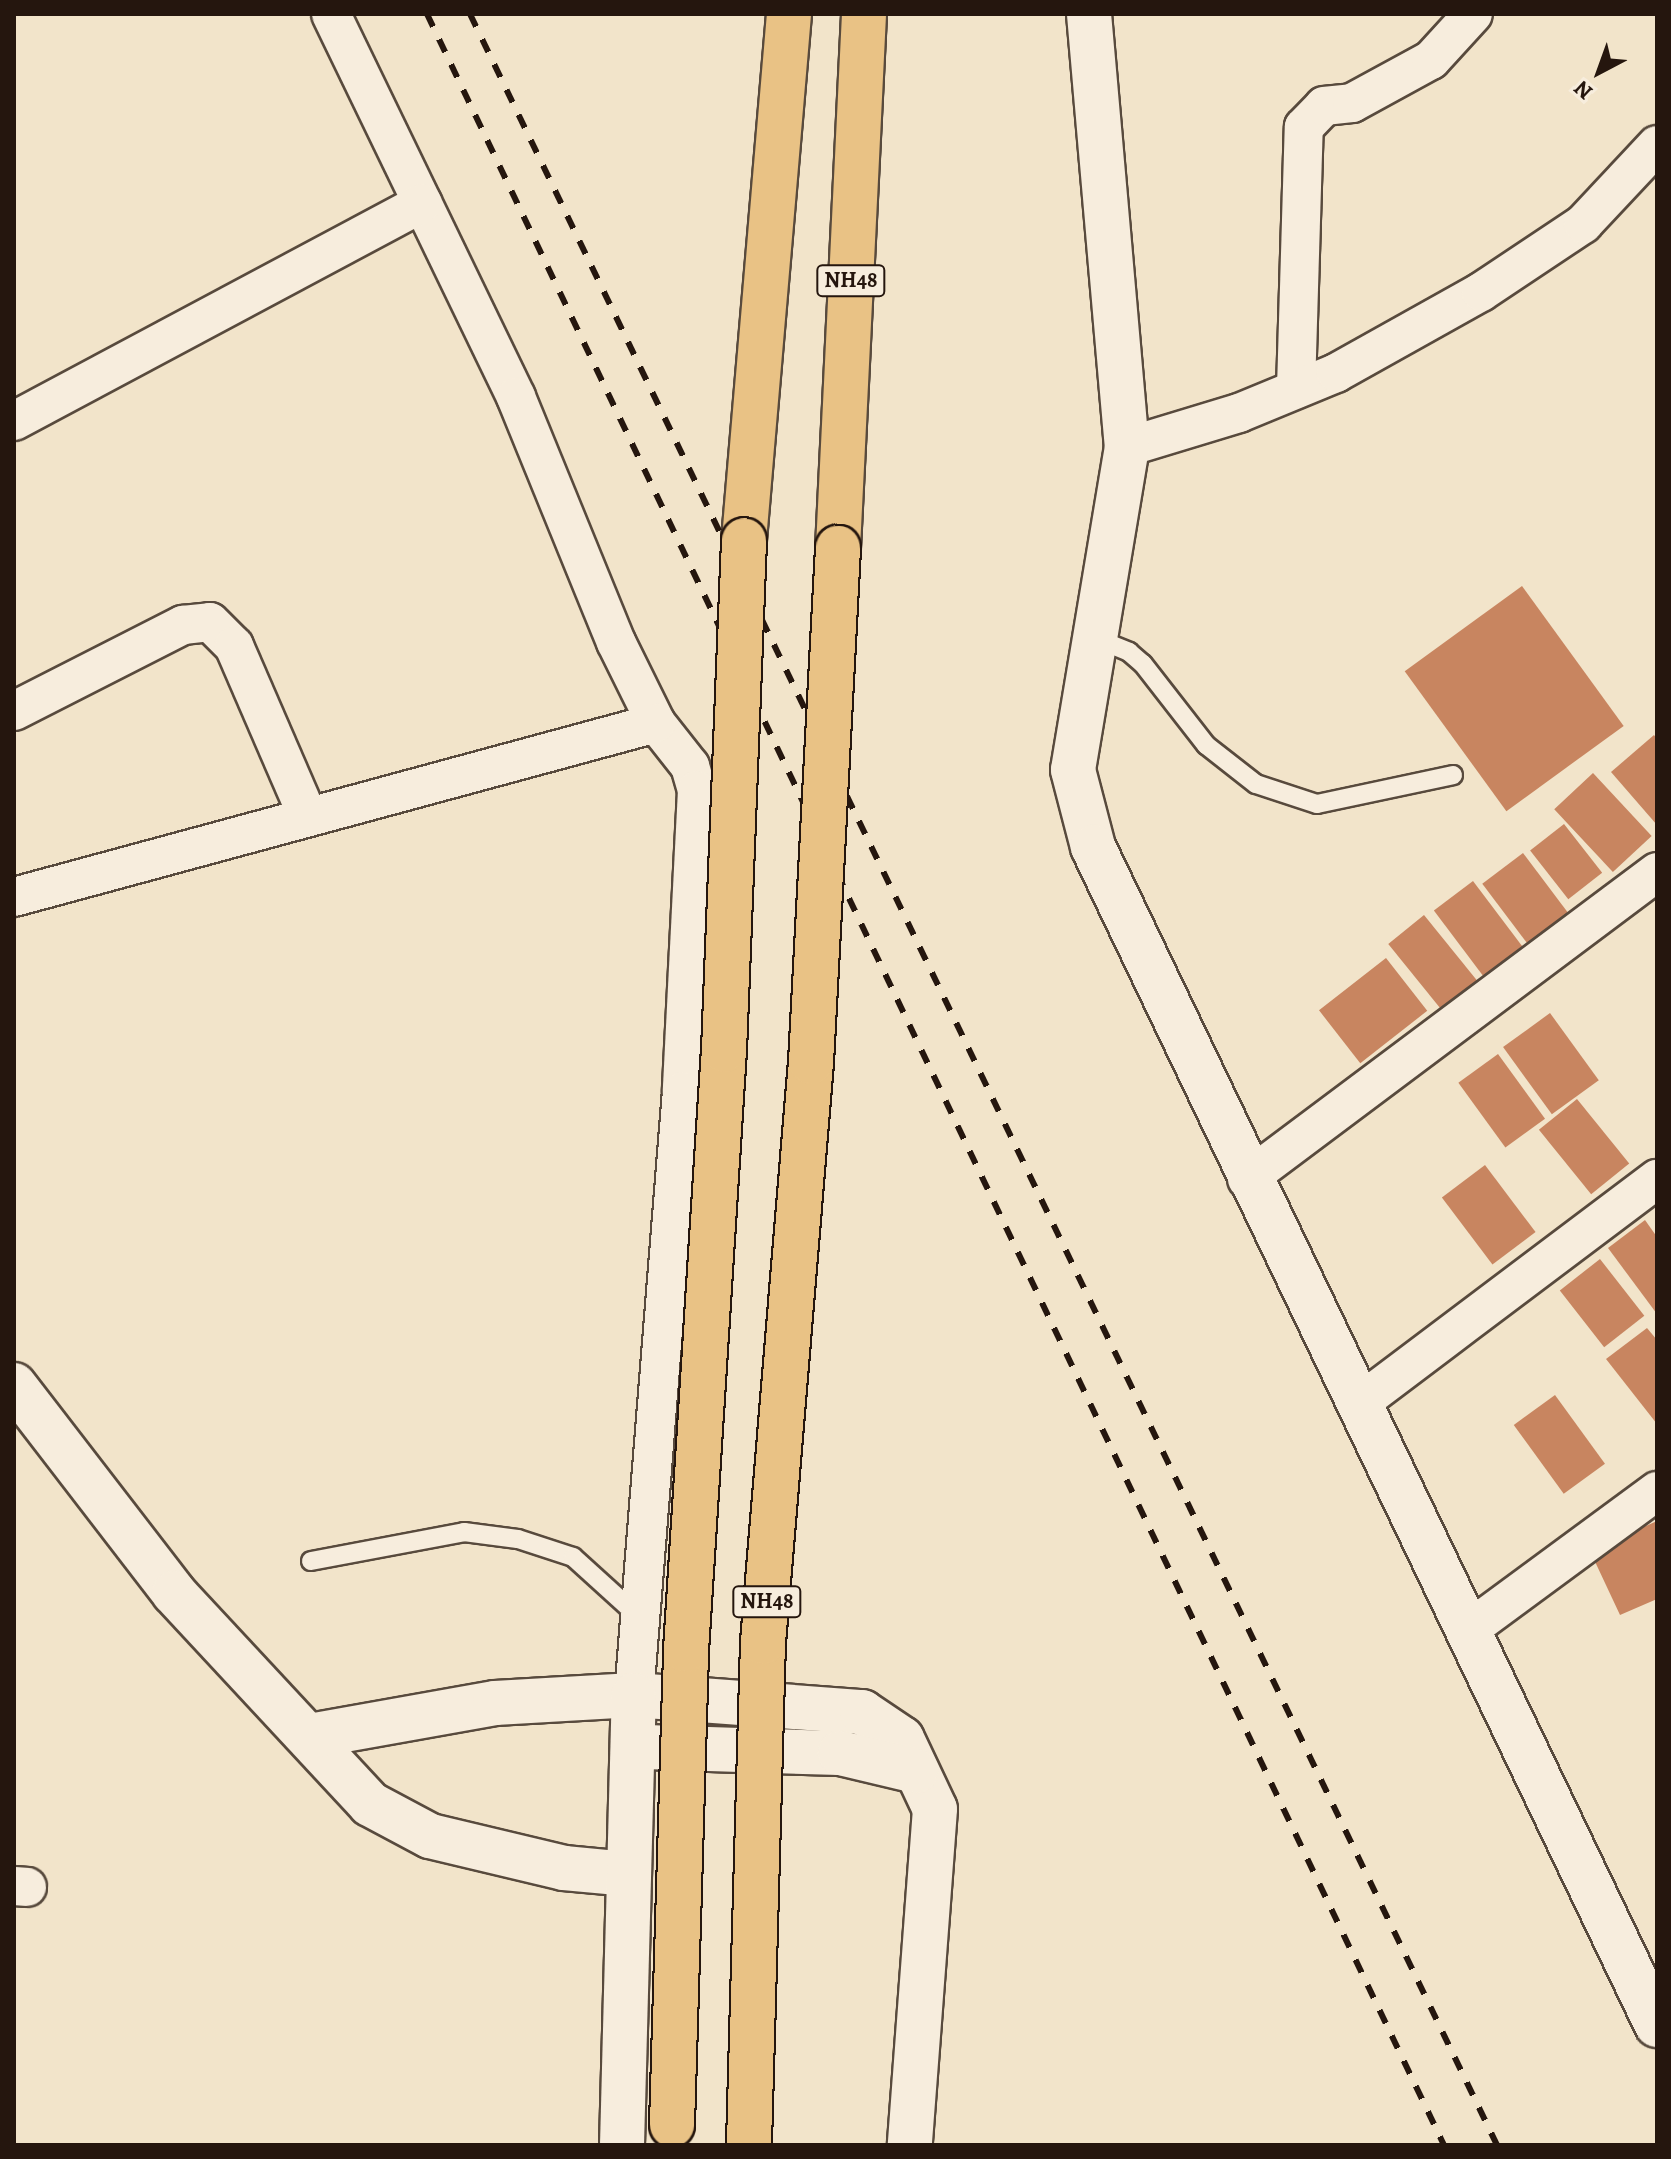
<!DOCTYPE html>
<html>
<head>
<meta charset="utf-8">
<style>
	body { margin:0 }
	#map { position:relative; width:1671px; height:2159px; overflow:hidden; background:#f2e4ca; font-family:Alegreya,serif }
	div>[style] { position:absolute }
	.building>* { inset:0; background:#c88560; transform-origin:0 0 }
	.roads { filter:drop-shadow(2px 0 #584a3d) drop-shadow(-2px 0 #584a3d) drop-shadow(0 2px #584a3d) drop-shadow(0 -2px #584a3d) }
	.lane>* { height:18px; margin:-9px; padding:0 9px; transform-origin:9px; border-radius:9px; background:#f7eddd }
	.street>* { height:38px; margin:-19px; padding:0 19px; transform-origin:19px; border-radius:19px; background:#f7eddd }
	.secondary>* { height:44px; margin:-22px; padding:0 22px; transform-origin:22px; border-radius:22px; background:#f7eddd }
	.highway>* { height:44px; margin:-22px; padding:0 22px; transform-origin:22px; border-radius:22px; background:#e9c285 }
	.rail>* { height:6px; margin-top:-3px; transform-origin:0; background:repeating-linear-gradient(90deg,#25160e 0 14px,transparent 0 28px) }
	.bridges { filter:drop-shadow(2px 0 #25160e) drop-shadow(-2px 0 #25160e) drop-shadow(0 2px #25160e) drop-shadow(0 -2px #25160e) }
	.highway-bridge>* { height:44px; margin:-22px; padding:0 22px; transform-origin:22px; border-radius:22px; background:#e9c285 }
	span { translate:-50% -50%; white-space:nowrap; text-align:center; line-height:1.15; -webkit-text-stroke:7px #f7eddd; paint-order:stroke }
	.shield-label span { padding:2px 6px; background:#f7eddd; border:2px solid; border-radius:6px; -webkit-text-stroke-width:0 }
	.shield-label { font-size:22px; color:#25160e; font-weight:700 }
	.frame { position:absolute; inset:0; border:16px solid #25160e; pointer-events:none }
	.north { position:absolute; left:1559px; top:32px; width:80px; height:80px; -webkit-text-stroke:6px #f7eddd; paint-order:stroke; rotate:221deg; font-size:22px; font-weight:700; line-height:32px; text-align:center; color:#25160e }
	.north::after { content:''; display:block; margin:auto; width:28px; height:36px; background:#25160e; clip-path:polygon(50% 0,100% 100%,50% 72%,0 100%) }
</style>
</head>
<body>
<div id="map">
	<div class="building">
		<div style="left:1522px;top:586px;width:173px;height:145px;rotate:54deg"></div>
		<div style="clip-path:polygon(1654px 735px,1657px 739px,1657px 825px,1611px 772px)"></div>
		<div style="left:1593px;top:773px;width:86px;height:53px;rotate:47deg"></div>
		<div style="left:1564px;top:824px;width:62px;height:43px;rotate:52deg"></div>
		<div style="left:1523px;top:853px;width:86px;height:51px;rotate:53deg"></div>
		<div style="left:1473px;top:881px;width:91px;height:49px;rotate:53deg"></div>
		<div style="left:1424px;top:915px;width:91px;height:46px;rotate:51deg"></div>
		<div style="left:1386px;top:958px;width:67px;height:85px;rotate:52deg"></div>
		<div style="left:1550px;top:1013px;width:83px;height:58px;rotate:54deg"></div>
		<div style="left:1498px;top:1054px;width:80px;height:49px;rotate:54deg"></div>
		<div style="left:1577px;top:1099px;width:83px;height:49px;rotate:51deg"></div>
		<div style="left:1485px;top:1165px;width:84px;height:54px;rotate:53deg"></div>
		<div style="clip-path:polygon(1645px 1220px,1657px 1237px,1657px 1314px,1608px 1248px)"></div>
		<div style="left:1600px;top:1259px;width:72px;height:51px;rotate:52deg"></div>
		<div style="clip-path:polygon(1647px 1328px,1657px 1340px,1657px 1424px,1606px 1359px)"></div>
		<div style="left:1555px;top:1395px;width:85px;height:51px;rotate:54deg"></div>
		<div style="clip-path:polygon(1657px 1521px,1657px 1599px,1620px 1615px,1590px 1551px)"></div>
	</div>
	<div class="roads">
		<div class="lane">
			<div style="left:1095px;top:638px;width:37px;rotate:22deg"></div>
			<div style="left:1129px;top:652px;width:18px;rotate:41deg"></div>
			<div style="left:1143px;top:664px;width:103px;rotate:52.1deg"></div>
			<div style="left:1206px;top:745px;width:63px;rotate:38deg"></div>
			<div style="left:1256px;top:784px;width:64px;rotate:18.2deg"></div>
			<div style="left:1317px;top:804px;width:139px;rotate:-12deg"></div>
			<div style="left:311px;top:1561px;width:156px;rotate:-10.7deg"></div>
			<div style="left:464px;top:1532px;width:54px;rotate:7.4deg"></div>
			<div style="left:518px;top:1539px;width:58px;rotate:18.1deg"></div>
			<div style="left:573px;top:1557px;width:88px;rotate:42.2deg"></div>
		</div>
		<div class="street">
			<div style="left:331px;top:14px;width:425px;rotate:64.2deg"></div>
			<div style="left:516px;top:397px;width:265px;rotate:67.8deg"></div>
			<div style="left:616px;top:642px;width:90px;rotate:63.7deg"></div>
			<div style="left:656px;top:723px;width:55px;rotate:51.7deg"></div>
			<div style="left:690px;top:766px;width:25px;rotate:74deg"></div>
			<div style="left:697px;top:790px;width:301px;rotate:92.9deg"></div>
			<div style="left:682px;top:1091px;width:606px;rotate:94.54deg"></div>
			<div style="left:1296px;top:389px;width:262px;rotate:-88.3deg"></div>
			<div style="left:1304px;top:127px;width:29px;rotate:-46deg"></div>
			<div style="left:1324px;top:106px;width:28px;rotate:-6deg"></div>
			<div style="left:1352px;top:103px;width:90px;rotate:-28.6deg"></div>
			<div style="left:1431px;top:60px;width:62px;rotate:-47.6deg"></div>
			<div style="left:14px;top:421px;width:463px;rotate:-28.1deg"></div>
			<div style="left:1127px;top:447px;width:117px;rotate:-16.9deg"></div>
			<div style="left:1239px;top:413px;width:105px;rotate:-22.4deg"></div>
			<div style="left:1336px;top:373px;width:166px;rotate:-29.2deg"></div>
			<div style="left:1481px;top:292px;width:123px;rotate:-33.7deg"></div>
			<div style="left:1583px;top:224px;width:108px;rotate:-46.9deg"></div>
			<div style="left:14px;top:711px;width:190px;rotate:-27deg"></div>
			<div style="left:183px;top:625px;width:27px;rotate:-6deg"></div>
			<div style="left:210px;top:622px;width:34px;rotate:45deg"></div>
			<div style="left:234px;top:646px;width:186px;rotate:66.6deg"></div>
			<div style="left:14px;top:897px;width:665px;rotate:-15.16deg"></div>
			<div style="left:1247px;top:1179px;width:512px;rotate:-36.83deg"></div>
			<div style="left:1357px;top:1405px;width:376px;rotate:-37deg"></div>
			<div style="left:1467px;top:1631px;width:236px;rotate:-36.4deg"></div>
			<div style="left:14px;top:1886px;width:13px;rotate:4deg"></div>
		</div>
		<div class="secondary">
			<div style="left:1089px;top:14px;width:435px;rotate:85deg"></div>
			<div style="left:1127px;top:447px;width:327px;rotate:99.5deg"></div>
			<div style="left:1073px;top:770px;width:80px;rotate:75.4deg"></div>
			<div style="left:1093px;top:847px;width:1306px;rotate:64.42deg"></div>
			<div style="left:14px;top:1385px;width:262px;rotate:52.4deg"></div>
			<div style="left:174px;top:1593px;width:288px;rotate:47.1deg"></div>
			<div style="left:370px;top:1804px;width:68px;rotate:28.1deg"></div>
			<div style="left:430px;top:1836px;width:138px;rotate:13.4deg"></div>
			<div style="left:564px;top:1868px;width:63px;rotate:5.4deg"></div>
			<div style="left:310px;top:1736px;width:188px;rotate:-10.1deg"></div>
			<div style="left:495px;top:1703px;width:139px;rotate:-3.3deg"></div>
			<div style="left:634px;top:1695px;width:229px;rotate:4.3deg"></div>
			<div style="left:862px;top:1712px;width:48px;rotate:34deg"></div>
			<div style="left:902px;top:1739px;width:77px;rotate:64.8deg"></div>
			<div style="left:935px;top:1809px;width:337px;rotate:94.3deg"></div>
			<div style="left:645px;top:1747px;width:195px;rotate:1.8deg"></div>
			<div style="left:840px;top:1753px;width:78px;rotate:13.3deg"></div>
			<div style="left:622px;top:2145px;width:450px;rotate:-88.5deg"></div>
		</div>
		<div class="highway">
			<div style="left:744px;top:540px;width:528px;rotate:-85.11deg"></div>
			<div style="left:838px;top:548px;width:535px;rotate:-87.21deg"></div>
		</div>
	</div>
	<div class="rail">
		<div style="left:427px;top:14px;width:2361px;rotate:64.49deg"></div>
		<div style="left:470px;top:14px;width:2366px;rotate:64.27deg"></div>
	</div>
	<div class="bridges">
		<div class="highway-bridge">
			<div style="left:672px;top:2125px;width:475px;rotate:-88.3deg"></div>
			<div style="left:686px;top:1650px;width:601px;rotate:-86.38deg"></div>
			<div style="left:724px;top:1050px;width:510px;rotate:-87.75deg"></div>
			<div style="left:749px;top:2143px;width:501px;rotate:-88.4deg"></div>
			<div style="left:763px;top:1642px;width:582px;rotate:-85.27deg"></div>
			<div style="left:811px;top:1062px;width:515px;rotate:-86.99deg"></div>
		</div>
	</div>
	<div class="shield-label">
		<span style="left:851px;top:281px">NH48</span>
		<span style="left:767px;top:1602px">NH48</span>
	</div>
	<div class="frame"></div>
	<div class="north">N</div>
</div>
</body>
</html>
